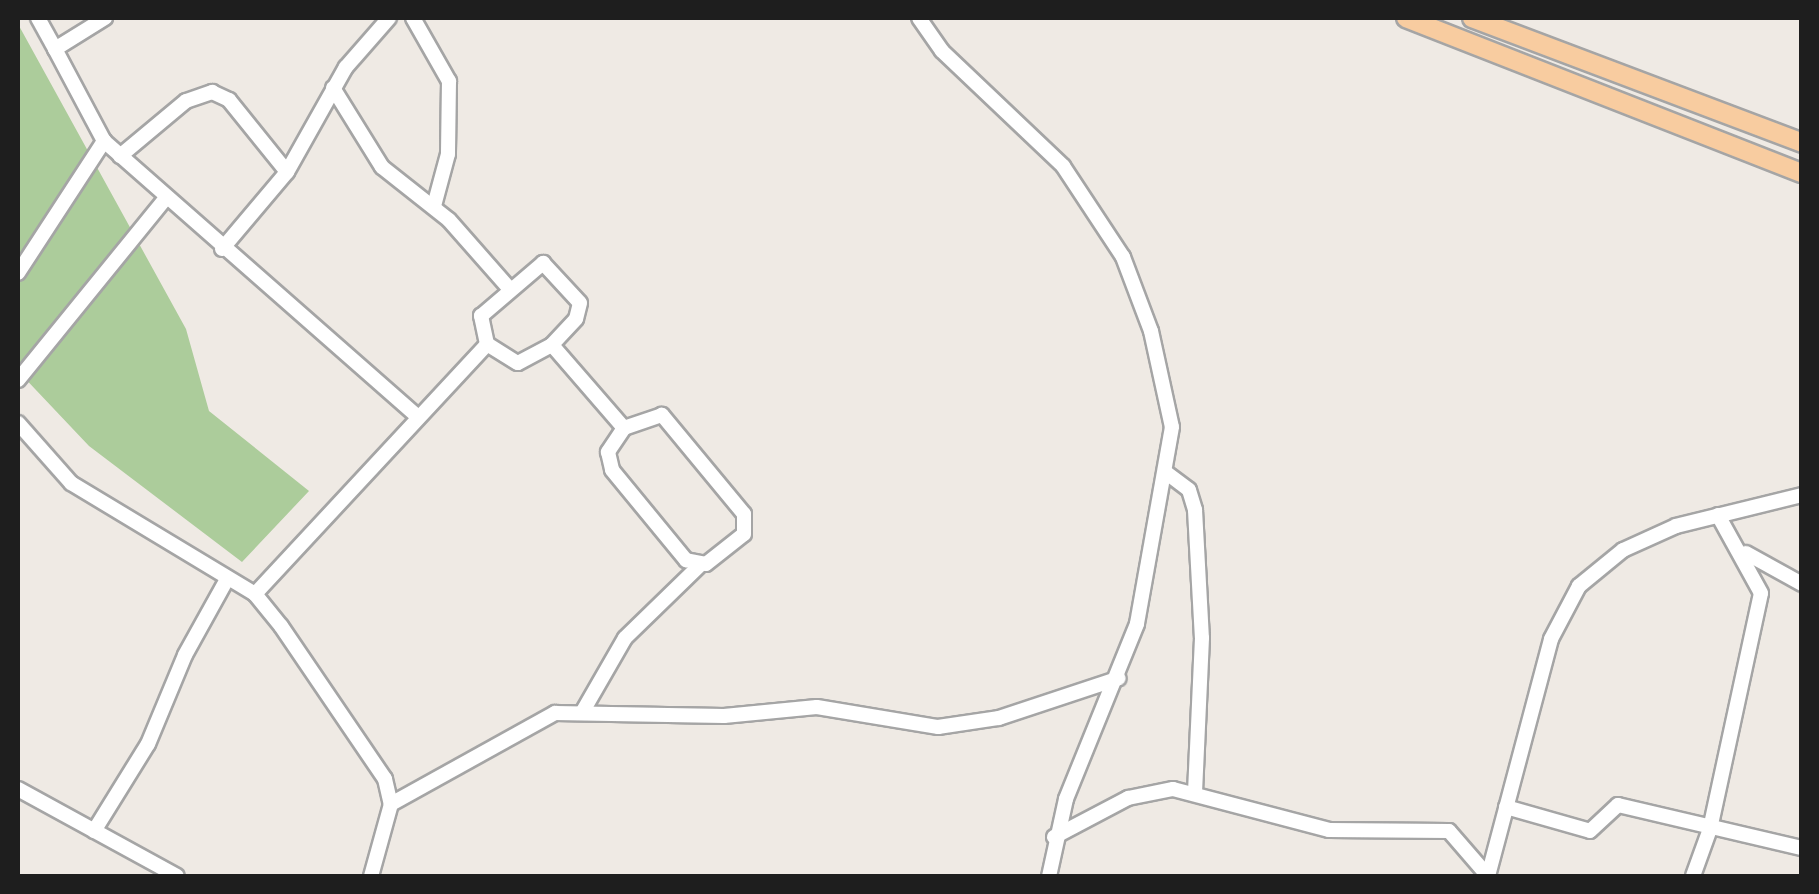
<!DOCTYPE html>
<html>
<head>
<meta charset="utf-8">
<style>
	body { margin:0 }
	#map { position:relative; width:1819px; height:894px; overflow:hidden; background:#efeae4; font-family:"Roboto Condensed",sans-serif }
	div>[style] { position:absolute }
	.forest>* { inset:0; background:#accc9b }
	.stream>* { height:4px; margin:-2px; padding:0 2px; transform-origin:2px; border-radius:2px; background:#a6d2da }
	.roads { filter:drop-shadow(2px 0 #a5a5a5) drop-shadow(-2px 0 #a5a5a5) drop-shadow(0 2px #a5a5a5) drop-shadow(0 -2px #a5a5a5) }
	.minor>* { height:14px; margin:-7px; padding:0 7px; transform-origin:7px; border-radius:7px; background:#fff }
	.major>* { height:18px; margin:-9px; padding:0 9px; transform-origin:9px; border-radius:9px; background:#f8cca0 }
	span { translate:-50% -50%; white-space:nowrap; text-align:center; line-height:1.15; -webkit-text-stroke:9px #fff; paint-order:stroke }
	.frame { position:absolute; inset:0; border:20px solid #1e1e1e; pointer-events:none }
</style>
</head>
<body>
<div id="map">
	<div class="forest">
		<div style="clip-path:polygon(18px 24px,186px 329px,209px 411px,309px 491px,242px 562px,89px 446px,18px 371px)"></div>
	</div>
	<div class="stream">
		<div style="left:1802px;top:19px;width:22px;rotate:90deg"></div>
	</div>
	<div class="roads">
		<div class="minor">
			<div style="left:38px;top:18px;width:35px;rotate:61deg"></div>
			<div style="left:413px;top:18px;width:73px;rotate:60.3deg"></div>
			<div style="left:449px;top:81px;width:73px;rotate:90.8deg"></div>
			<div style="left:448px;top:154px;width:54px;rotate:105.1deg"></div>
			<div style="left:919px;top:18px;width:40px;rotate:55.1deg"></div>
			<div style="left:942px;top:51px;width:167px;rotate:43.5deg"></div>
			<div style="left:1063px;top:166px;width:109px;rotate:56.6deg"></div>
			<div style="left:1123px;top:257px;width:79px;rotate:69.3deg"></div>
			<div style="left:1151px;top:331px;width:98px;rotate:77.7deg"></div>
			<div style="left:1172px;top:427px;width:200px;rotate:100.1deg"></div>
			<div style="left:1137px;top:624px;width:189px;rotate:112.1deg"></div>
			<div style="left:1066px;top:799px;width:79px;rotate:102.4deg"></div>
			<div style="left:333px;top:88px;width:93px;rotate:58.2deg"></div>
			<div style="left:382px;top:167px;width:85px;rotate:38.3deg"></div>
			<div style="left:449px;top:220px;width:91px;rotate:48.6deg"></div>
			<div style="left:104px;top:141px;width:415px;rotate:41.3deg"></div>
			<div style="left:120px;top:156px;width:86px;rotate:-39.8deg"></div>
			<div style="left:186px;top:101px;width:28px;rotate:-19deg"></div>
			<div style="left:212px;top:92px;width:19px;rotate:25deg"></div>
			<div style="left:229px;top:100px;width:92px;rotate:51.1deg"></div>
			<div style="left:222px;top:249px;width:101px;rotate:-49.8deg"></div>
			<div style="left:287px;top:172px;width:120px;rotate:-60.7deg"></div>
			<div style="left:346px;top:67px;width:65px;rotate:-48.7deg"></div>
			<div style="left:18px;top:273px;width:158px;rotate:-56.9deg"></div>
			<div style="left:104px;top:141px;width:104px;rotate:-118deg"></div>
			<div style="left:55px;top:49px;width:59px;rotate:-31.8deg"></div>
			<div style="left:487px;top:344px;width:29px;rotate:-102deg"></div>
			<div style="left:481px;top:316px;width:82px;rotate:-40.5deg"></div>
			<div style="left:543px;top:263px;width:54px;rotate:47.2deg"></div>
			<div style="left:580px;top:303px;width:16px;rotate:104deg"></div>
			<div style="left:576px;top:319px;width:35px;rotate:133deg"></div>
			<div style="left:18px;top:380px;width:235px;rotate:-50.9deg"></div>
			<div style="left:18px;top:423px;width:80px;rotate:48.5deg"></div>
			<div style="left:71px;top:483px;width:215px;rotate:31.1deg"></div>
			<div style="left:255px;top:594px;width:41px;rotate:50.9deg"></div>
			<div style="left:281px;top:626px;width:185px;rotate:55.8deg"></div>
			<div style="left:385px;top:779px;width:26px;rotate:77deg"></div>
			<div style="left:391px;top:804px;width:75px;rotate:105.5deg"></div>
			<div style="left:1168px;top:474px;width:26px;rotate:37deg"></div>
			<div style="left:1189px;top:490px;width:21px;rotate:73deg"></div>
			<div style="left:1195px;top:510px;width:128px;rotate:86.9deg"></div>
			<div style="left:1202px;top:638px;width:155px;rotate:92.6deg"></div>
			<div style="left:1746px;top:553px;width:64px;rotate:29deg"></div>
			<div style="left:255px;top:594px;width:341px;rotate:-47.1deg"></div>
			<div style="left:487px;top:344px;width:36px;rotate:32deg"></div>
			<div style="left:518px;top:363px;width:38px;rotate:-28deg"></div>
			<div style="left:552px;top:345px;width:110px;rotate:49.1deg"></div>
			<div style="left:624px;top:428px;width:29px;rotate:124deg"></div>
			<div style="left:608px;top:452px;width:18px;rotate:77deg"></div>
			<div style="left:612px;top:470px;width:117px;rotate:50.6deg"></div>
			<div style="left:686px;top:560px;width:20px;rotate:11deg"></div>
			<div style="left:706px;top:564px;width:48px;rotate:-38.3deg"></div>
			<div style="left:744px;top:534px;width:20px;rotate:-90deg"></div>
			<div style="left:744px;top:514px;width:129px;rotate:-129.6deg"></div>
			<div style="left:662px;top:415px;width:40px;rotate:161.1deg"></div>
			<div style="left:583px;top:711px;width:84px;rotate:-60.1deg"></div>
			<div style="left:625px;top:638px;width:103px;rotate:-44.2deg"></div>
			<div style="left:18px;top:789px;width:181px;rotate:28.7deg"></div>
			<div style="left:391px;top:804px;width:188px;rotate:-29deg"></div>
			<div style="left:555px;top:713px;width:169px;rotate:1deg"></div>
			<div style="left:724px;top:716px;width:93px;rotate:-5.5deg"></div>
			<div style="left:817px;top:707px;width:123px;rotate:9.4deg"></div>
			<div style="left:938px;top:727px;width:62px;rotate:-8.4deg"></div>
			<div style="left:999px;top:718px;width:126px;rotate:-18.4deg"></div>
			<div style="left:1506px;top:807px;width:87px;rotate:15.9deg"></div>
			<div style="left:1590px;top:831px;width:38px;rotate:-43deg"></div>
			<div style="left:1618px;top:805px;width:189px;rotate:13.2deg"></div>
			<div style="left:94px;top:831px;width:102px;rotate:-58.2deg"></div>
			<div style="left:148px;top:744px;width:96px;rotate:-67.4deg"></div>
			<div style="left:185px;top:655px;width:85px;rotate:-61deg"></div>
			<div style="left:1054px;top:837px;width:84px;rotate:-27.8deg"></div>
			<div style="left:1128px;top:798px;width:46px;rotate:-11.3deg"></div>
			<div style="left:1173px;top:789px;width:161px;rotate:14.7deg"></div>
			<div style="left:1329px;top:830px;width:120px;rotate:0.5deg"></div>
			<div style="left:1449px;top:831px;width:60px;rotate:49.1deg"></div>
			<div style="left:1488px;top:876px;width:245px;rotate:-75.1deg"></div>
			<div style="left:1551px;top:639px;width:60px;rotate:-62.2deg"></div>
			<div style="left:1579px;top:586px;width:57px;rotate:-39.3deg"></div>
			<div style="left:1623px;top:550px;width:58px;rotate:-24.4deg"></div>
			<div style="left:1676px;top:526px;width:130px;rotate:-13.8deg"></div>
			<div style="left:1693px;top:876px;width:50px;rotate:-70.1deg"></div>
			<div style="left:1710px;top:829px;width:241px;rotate:-77.8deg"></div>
			<div style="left:1761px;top:593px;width:89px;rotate:-118.9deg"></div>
		</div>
		<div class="major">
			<div style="left:1406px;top:18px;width:425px;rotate:21.4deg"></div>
			<div style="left:1472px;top:18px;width:353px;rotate:20.7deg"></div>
		</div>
	</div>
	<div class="frame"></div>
</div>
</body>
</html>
